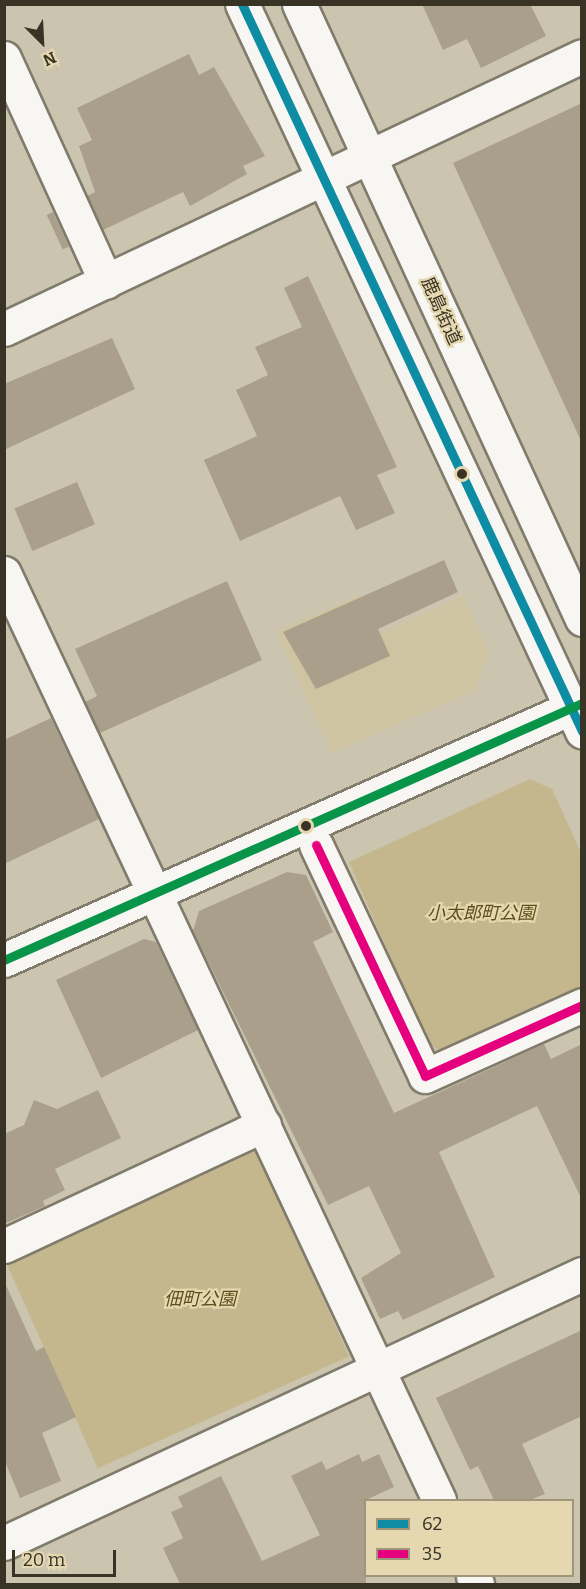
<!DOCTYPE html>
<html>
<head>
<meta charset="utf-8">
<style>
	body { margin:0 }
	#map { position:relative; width:586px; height:1589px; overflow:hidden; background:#cbc5b0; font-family:Bitter,"Noto Sans JP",serif }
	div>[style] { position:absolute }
	.built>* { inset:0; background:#cfc4a2 }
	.green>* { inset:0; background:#c4b78d; transform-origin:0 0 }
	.building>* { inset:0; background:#aa9f8b; transform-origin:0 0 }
	.roads { filter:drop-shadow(2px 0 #807b6b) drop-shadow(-2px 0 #807b6b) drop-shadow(0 2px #807b6b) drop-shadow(0 -2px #807b6b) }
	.minor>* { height:33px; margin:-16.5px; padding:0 16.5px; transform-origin:16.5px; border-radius:16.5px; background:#f7f6f3 }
	.tertiary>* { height:33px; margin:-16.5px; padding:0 16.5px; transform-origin:16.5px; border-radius:16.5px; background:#f7f6f3 }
	.bus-1>* { height:9px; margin:-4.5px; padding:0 4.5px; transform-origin:4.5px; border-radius:4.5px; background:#0e8ca4 }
	.bus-2>* { height:9px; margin:-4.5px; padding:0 4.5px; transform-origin:4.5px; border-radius:4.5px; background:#e5007d }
	.bus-3>* { height:9px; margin:-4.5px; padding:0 4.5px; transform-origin:4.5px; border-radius:4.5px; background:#08954a }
	.dots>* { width:16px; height:16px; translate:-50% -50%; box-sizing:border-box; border:3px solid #e5d8b1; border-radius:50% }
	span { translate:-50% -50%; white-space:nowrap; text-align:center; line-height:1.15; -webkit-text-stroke:4.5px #e5d8b1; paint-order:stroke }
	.street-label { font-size:18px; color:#383324 }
	.park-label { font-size:18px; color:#5e4e1a; font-style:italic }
	.frame { position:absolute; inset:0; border:6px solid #383324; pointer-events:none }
	.legend { position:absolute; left:364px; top:1499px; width:210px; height:78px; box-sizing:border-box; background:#e5d8b1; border:2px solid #a09679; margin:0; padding:8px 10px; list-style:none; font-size:18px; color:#383324 }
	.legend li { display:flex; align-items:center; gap:12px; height:30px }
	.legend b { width:30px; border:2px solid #a09679 }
	.north { position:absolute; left:12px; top:12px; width:60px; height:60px; -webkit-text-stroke:4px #e5d8b1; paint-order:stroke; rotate:156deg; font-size:16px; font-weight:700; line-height:24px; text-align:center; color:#383324 }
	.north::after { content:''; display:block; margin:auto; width:21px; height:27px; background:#383324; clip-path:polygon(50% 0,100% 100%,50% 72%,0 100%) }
	.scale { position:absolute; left:12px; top:1550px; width:104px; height:27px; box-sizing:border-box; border:3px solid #383324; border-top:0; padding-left:8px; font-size:18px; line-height:21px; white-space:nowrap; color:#383324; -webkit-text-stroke:4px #e5d8b1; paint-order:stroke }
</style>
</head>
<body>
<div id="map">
	<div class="built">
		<div style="clip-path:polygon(360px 595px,379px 634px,464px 596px,489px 653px,475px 690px,332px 753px,276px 632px)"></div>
	</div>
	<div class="green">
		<div style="clip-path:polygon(530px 779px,552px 789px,581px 853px,581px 989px,445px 1053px,428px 1044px,349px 862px)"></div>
		<div style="left:257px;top:1150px;width:226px;height:275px;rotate:66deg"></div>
	</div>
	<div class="building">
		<div style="clip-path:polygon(422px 4px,530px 4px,546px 36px,481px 68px,467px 39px,443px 50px)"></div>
		<div style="clip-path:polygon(189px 54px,199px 75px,214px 67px,265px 156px,243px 166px,247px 174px,190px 206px,183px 192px,103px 230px,87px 196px,95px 192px,79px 146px,92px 140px,77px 108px)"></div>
		<div style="clip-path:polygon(582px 103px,582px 443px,453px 163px)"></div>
		<div style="left:53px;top:212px;width:38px;height:7px;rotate:65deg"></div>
		<div style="clip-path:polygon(308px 276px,397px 467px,377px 475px,395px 513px,356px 530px,340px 496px,240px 541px,204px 460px,257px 436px,236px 390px,268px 375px,255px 347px,302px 327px,284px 288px)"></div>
		<div style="clip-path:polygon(112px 338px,135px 389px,4px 450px,4px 384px)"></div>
		<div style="left:77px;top:482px;width:46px;height:68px;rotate:67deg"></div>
		<div style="clip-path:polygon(444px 560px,458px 592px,378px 629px,390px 656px,316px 689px,283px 632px)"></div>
		<div style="clip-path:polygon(227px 581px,262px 660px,100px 733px,85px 702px,97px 696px,75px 649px)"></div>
		<div style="clip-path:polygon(51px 718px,99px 819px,4px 864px,4px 740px)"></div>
		<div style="clip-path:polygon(287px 872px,306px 875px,333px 932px,313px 942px,394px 1113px,544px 1044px,551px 1059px,582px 1044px,582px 1200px,537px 1106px,439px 1152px,495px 1277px,403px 1320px,398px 1311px,380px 1319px,361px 1278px,401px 1253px,369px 1186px,328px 1205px,193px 931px,199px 911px)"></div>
		<div style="clip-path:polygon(144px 939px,156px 942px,198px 1030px,101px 1078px,56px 980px)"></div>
		<div style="clip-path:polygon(98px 1090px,121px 1138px,55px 1169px,65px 1190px,43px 1201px,45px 1206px,4px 1224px,4px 1134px,24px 1125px,34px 1100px,57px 1109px)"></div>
		<div style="clip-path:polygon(4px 1281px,36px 1351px,44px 1347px,76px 1417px,42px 1433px,61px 1481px,20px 1498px,4px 1459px)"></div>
		<div style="clip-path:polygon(582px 1330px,582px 1416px,522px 1444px,545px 1494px,530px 1500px,494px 1500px,478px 1466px,470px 1470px,436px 1398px)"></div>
		<div style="clip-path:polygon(359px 1454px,362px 1462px,379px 1454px,394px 1487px,366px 1500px,366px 1584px,180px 1584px,163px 1548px,183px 1538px,171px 1512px,183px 1507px,178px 1497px,221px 1476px,262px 1561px,320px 1535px,291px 1476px,322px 1461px,326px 1470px)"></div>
	</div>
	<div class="roads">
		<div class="minor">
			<div style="left:4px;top:58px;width:246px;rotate:65.5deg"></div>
			<div style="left:4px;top:329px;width:639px;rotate:-25.28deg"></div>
			<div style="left:4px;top:573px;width:1024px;rotate:64.86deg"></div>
			<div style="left:316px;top:845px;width:255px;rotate:64.7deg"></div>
			<div style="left:425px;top:1076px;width:172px;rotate:-24.3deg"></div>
			<div style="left:4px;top:1246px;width:287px;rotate:-25deg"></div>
			<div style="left:4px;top:1543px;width:638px;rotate:-24.96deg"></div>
			<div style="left:473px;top:1576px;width:9px;rotate:63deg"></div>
		</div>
		<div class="tertiary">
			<div style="left:242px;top:4px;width:803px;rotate:64.94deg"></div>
			<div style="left:299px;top:4px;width:677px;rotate:65.29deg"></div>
			<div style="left:4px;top:960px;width:633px;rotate:-23.97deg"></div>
		</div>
	</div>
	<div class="bus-1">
		<div style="left:242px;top:4px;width:803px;rotate:64.94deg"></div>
	</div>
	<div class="bus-2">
		<div style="left:316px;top:845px;width:255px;rotate:64.7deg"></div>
		<div style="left:425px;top:1076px;width:172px;rotate:-24.3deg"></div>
	</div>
	<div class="bus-3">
		<div style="left:4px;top:960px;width:633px;rotate:-23.97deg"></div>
	</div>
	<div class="dots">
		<div style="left:462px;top:474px;background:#383324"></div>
		<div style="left:306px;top:826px;background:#383324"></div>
	</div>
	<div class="street-label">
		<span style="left:441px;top:311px;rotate:66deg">鹿島街道</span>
	</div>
	<div class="park-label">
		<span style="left:481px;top:913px">小太郎町公園</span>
		<span style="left:200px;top:1299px">佃町公園</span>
	</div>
	<div class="frame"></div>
	<ul class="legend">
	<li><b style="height:8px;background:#0e8ca4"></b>62</li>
	<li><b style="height:8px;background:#e5007d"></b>35</li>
	</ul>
	<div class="north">N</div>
	<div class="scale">20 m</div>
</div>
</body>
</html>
